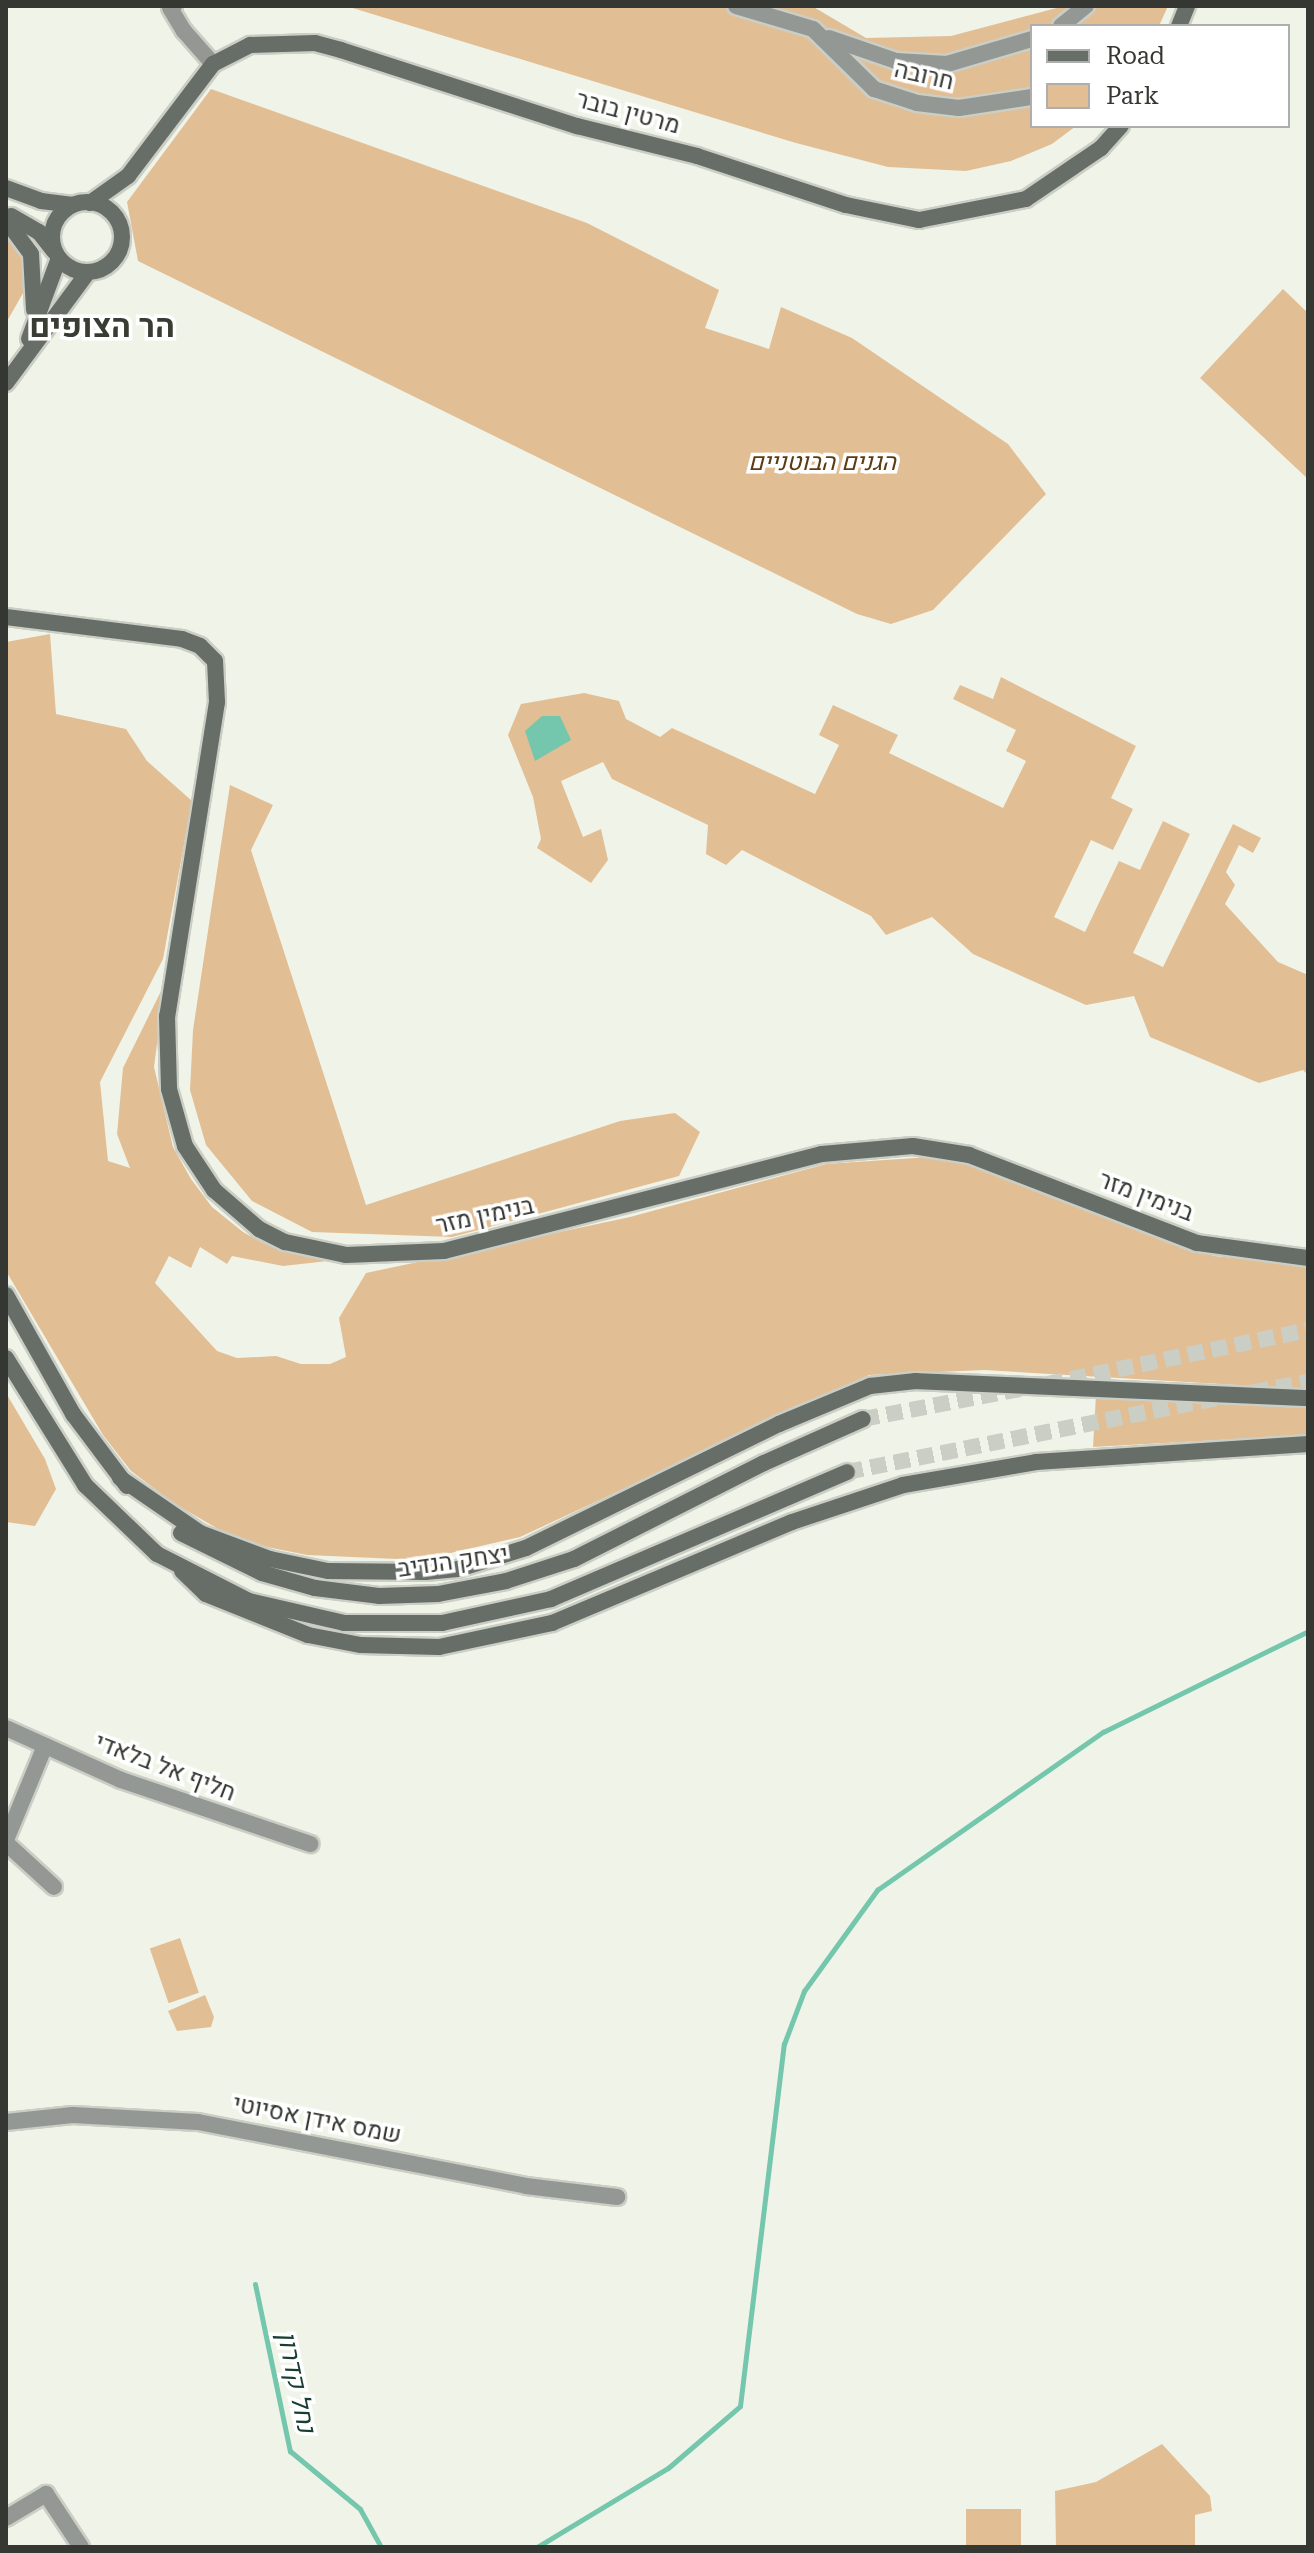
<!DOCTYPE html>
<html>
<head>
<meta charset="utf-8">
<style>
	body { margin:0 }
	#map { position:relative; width:1314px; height:2553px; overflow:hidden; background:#f0f4e8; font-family:"Roboto Serif",Heebo,serif }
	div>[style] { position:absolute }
	.green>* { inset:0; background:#e2be95; transform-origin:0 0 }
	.water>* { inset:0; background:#74c6ad }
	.stream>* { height:5px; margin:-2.5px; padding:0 2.5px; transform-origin:2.5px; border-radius:2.5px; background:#74c6ad }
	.secondary-tunnel>* { height:16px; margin-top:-8px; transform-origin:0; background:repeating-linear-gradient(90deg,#cbcec4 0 16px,transparent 0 24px) }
	.roads { filter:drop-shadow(2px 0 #cbcec4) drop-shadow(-2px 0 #cbcec4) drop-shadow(0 2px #cbcec4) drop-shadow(0 -2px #cbcec4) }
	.street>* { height:16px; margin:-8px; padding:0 8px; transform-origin:8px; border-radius:8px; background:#949894 }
	.secondary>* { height:16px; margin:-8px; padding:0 8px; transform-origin:8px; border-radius:8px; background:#676d67 }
	.secondary>.ring { margin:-8px; padding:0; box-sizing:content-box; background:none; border:16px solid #676d67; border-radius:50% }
	span { translate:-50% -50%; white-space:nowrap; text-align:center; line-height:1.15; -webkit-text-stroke:7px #fff; paint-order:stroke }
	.street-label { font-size:24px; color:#353732 }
	.park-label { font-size:24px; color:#5c3d12; font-style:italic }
	.water-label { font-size:26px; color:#183e33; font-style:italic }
	.district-label { font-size:32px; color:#393c32; font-weight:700 }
	.frame { position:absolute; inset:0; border:8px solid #353732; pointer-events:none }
	.legend { position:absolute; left:1030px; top:24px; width:260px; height:104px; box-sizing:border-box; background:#fff; border:2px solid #aeafad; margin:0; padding:10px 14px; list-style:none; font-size:24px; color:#353732 }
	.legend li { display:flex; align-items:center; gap:16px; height:40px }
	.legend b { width:40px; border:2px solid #aeafad }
</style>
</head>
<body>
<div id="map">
	<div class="green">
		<div style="clip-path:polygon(346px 6px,812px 6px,866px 38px,951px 36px,1064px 6px,1168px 6px,1159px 26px,1032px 26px,1032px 126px,1076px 126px,1052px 144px,1011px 161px,966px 171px,888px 167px,796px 143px)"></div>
		<div style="clip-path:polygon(211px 89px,587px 223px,719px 290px,705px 328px,769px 349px,781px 307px,852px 338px,1008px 444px,1046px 494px,933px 610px,891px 624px,857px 614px,138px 261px,127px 202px)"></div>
		<div style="clip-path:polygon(6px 229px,18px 234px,31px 279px,6px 323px)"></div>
		<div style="clip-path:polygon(1283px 289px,1308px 313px,1308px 479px,1200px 378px)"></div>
		<div style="clip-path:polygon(50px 634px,56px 714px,126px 729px,147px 761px,192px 801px,163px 959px,100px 1082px,108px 1161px,130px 1168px,117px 1134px,123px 1068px,165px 983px,154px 1067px,173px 1147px,191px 1179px,212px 1207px,243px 1232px,263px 1243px,328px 1261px,283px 1266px,232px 1256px,227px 1264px,200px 1247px,191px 1268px,169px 1256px,155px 1283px,217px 1351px,237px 1358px,276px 1356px,301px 1364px,330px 1364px,346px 1357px,339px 1318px,366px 1273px,630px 1217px,826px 1164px,929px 1157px,970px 1164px,1214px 1256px,1308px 1265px,1308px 1389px,984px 1370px,869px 1375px,520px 1537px,420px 1560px,307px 1555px,267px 1547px,220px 1530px,175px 1504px,131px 1471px,103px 1435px,6px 1271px,6px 642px)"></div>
		<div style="clip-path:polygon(1001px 677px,1136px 746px,1111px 798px,1133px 809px,1113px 850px,1091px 840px,1054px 917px,1085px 932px,1119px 861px,1140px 870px,1163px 821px,1190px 834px,1133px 953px,1163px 967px,1233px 824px,1261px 838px,1253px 853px,1239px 845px,1226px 872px,1235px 885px,1225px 904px,1278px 962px,1308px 975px,1308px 1075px,1303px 1070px,1259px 1083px,1150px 1037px,1134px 996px,1086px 1005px,973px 954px,932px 917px,886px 935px,871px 916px,742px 850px,726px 865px,706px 854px,708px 825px,612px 779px,603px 762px,561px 781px,583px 837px,601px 829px,608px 860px,591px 883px,537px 848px,541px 839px,533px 797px,508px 735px,521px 704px,584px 693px,619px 701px,626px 719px,660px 737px,672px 728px,815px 794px,839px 745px,819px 735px,833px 705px,898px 735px,889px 753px,1003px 808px,1026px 761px,1006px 751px,1016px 730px,953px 699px,960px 685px,993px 699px)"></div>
		<div style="clip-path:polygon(230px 785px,273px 805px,251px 850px,366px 1205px,620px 1121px,675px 1113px,700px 1132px,679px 1176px,452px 1237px,312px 1232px,252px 1201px,206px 1145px,190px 1090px,193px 1030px)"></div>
		<div style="clip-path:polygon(6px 1393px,45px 1459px,56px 1489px,35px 1526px,6px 1522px)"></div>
		<div style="clip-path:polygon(1096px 1395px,1308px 1407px,1308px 1435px,1093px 1447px)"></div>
		<div style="left:180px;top:1938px;width:58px;height:32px;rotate:71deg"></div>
		<div style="clip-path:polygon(205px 1995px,214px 2017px,211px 2027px,177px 2031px,168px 2011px)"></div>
		<div style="clip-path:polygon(1162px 2444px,1210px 2496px,1212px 2511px,1195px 2515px,1195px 2547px,1056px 2547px,1055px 2491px,1096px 2482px)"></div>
		<div style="left:966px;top:2509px;width:55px;height:38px"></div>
	</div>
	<div class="water">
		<div style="clip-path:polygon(542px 716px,560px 716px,571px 740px,535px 761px,525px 731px)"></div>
	</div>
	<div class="stream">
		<div style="left:255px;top:2284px;width:171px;rotate:78.2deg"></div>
		<div style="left:290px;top:2451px;width:91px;rotate:39.6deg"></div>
		<div style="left:360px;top:2509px;width:43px;rotate:61.1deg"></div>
		<div style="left:537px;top:2547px;width:153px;rotate:-31.1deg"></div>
		<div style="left:668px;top:2468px;width:95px;rotate:-40.7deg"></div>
		<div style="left:740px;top:2406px;width:365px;rotate:-83.1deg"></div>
		<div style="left:784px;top:2044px;width:57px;rotate:-69.3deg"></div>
		<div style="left:804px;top:1991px;width:125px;rotate:-54.1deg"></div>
		<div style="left:877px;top:1890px;width:276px;rotate:-35deg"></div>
		<div style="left:1103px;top:1732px;width:229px;rotate:-26.2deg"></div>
	</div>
	<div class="secondary-tunnel">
		<div style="left:1047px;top:1384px;width:267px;rotate:-11.7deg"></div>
		<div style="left:1253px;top:1392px;width:56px;rotate:-10.3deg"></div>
		<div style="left:863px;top:1419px;width:160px;rotate:-10.8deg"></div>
		<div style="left:847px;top:1472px;width:378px;rotate:-11.3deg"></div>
	</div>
	<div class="roads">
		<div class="street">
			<div style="left:174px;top:6px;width:4px;rotate:153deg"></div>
			<div style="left:170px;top:8px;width:27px;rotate:59deg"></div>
			<div style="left:184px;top:31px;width:44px;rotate:48.7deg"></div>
			<div style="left:736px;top:6px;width:80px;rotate:16.6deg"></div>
			<div style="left:813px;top:29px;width:86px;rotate:44.5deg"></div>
			<div style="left:874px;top:89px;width:45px;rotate:18deg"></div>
			<div style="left:917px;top:103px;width:42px;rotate:6.8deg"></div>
			<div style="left:959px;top:108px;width:74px;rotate:-8.6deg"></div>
			<div style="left:1061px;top:26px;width:32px;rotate:-39deg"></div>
			<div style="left:829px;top:38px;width:71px;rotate:18.9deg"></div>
			<div style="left:896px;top:61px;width:51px;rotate:3.4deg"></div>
			<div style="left:947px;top:64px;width:89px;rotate:-16.4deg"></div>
			<div style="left:6px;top:1728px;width:126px;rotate:24.3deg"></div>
			<div style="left:121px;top:1780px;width:200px;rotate:18.7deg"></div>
			<div style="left:6px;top:1840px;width:102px;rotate:-67.5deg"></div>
			<div style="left:6px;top:1843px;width:65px;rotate:42.5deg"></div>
			<div style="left:6px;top:2122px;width:67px;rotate:-6deg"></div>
			<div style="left:73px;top:2115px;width:125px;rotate:3.2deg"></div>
			<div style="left:198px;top:2122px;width:334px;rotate:11deg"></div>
			<div style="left:526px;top:2186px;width:92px;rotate:6.9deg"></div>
			<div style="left:6px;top:2518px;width:47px;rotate:-31deg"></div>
			<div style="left:46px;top:2494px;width:64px;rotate:56.6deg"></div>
		</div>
		<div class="secondary">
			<div style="left:1179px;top:26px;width:22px;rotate:-68deg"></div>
			<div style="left:6px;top:188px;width:37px;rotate:20deg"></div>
			<div style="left:41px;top:201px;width:32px;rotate:7deg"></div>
			<div class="ring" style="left:52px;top:202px;width:54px;height:54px"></div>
			<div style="left:90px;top:203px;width:47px;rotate:-35.4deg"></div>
			<div style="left:128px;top:176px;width:141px;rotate:-52.8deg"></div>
			<div style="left:213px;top:64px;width:42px;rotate:-27.2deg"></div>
			<div style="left:250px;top:45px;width:65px;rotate:-1.8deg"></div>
			<div style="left:315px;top:43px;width:27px;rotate:15deg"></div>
			<div style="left:341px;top:50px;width:248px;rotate:17.9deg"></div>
			<div style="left:577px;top:126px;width:124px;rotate:14deg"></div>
			<div style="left:697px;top:156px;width:157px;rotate:18.2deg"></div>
			<div style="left:846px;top:205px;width:75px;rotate:11.6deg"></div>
			<div style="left:919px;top:220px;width:109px;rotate:-11.1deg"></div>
			<div style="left:1026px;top:199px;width:91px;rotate:-34.2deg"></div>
			<div style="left:1101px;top:148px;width:30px;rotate:-48deg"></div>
			<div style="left:11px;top:216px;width:32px;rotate:30deg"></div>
			<div style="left:39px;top:232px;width:24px;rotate:52deg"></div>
			<div style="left:6px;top:220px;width:42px;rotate:53.7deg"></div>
			<div style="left:31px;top:254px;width:56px;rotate:86.9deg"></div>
			<div style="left:29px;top:339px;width:86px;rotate:-69.7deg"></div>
			<div style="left:6px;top:383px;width:138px;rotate:-53.5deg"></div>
			<div style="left:6px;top:617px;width:177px;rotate:7.1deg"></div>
			<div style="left:182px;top:639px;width:19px;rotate:21deg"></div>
			<div style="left:200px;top:646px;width:21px;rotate:45deg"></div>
			<div style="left:215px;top:661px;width:41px;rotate:87.2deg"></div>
			<div style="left:217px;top:702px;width:318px;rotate:99deg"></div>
			<div style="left:167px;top:1016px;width:73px;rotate:88.4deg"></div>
			<div style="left:169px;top:1089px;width:59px;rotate:74.3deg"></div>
			<div style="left:185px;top:1146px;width:53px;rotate:56.6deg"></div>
			<div style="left:214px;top:1190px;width:60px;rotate:40.9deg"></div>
			<div style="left:259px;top:1229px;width:29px;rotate:27deg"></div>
			<div style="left:285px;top:1242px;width:62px;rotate:12deg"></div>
			<div style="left:346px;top:1255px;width:98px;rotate:-2.3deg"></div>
			<div style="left:444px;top:1251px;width:390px;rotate:-14.4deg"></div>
			<div style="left:822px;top:1154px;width:91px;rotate:-5deg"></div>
			<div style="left:913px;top:1146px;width:57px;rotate:9.1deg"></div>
			<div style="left:969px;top:1155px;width:244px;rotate:21.1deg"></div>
			<div style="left:1197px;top:1243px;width:112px;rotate:7.7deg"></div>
			<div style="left:6px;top:1295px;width:137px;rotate:60.6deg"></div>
			<div style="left:73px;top:1414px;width:90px;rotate:53.1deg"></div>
			<div style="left:6px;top:1358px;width:150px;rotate:58.1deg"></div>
			<div style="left:85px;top:1485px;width:100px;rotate:43.8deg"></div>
			<div style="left:157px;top:1554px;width:103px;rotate:27.1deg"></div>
			<div style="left:249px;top:1601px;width:98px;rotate:13deg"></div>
			<div style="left:344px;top:1623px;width:98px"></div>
			<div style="left:442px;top:1623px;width:112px;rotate:-12.4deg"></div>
			<div style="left:551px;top:1599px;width:322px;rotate:-23.2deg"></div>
			<div style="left:120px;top:1478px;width:97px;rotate:34.5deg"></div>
			<div style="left:200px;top:1533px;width:75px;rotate:20.4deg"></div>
			<div style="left:270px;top:1559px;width:59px;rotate:11.7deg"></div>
			<div style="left:328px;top:1571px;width:97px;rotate:0.6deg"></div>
			<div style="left:425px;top:1572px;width:33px;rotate:-5deg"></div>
			<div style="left:458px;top:1569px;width:71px;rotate:-17.2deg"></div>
			<div style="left:526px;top:1548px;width:282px;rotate:-26.1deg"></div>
			<div style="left:779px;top:1424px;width:99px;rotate:-22.7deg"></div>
			<div style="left:870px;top:1386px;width:46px;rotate:-6.2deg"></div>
			<div style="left:916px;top:1381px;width:392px;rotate:2.5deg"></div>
			<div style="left:181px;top:1533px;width:90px;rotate:26.3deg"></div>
			<div style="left:262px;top:1573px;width:55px;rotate:15.8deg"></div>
			<div style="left:315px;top:1588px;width:64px;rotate:7.1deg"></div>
			<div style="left:379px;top:1596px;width:59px;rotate:-1.9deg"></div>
			<div style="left:438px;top:1594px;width:69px;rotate:-10.8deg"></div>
			<div style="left:506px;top:1581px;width:71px;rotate:-17.9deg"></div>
			<div style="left:574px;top:1559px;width:213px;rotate:-26.8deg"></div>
			<div style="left:764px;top:1463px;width:108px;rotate:-24deg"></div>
			<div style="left:182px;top:1571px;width:33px;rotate:44deg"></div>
			<div style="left:206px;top:1594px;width:110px;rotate:21.9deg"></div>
			<div style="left:308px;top:1635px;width:54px;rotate:10.7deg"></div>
			<div style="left:361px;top:1645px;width:78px;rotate:1.5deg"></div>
			<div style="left:439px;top:1647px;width:116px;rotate:-12deg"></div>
			<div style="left:552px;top:1623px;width:260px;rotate:-22.8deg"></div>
			<div style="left:792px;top:1522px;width:117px;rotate:-18.4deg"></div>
			<div style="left:903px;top:1485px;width:135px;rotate:-9.8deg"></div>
			<div style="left:1036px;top:1462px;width:273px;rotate:-3.8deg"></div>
		</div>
	</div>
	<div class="street-label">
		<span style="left:924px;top:76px;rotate:13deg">חרובה</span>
		<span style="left:628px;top:113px;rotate:15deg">מרטין בובר</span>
		<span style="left:1146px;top:1197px;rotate:21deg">בנימין מזר</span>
		<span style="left:485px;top:1216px;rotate:-12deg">בנימין מזר</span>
		<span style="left:453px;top:1562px;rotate:-8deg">יצחק הנדיב</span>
		<span style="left:165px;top:1768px;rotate:21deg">חליף אל בלאדי</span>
		<span style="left:317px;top:2120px;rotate:11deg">שמס אידן אסיוטי</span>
	</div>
	<div class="park-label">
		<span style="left:822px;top:463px">הגנים הבוטניים</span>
	</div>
	<div class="water-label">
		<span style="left:296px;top:2382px;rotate:78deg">נחל קדרון</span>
	</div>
	<div class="district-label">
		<span style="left:102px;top:326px">הר הצופים</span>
	</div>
	<div class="frame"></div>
	<ul class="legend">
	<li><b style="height:10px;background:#676d67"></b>Road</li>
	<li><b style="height:22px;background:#e2be95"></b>Park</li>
	</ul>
</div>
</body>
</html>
